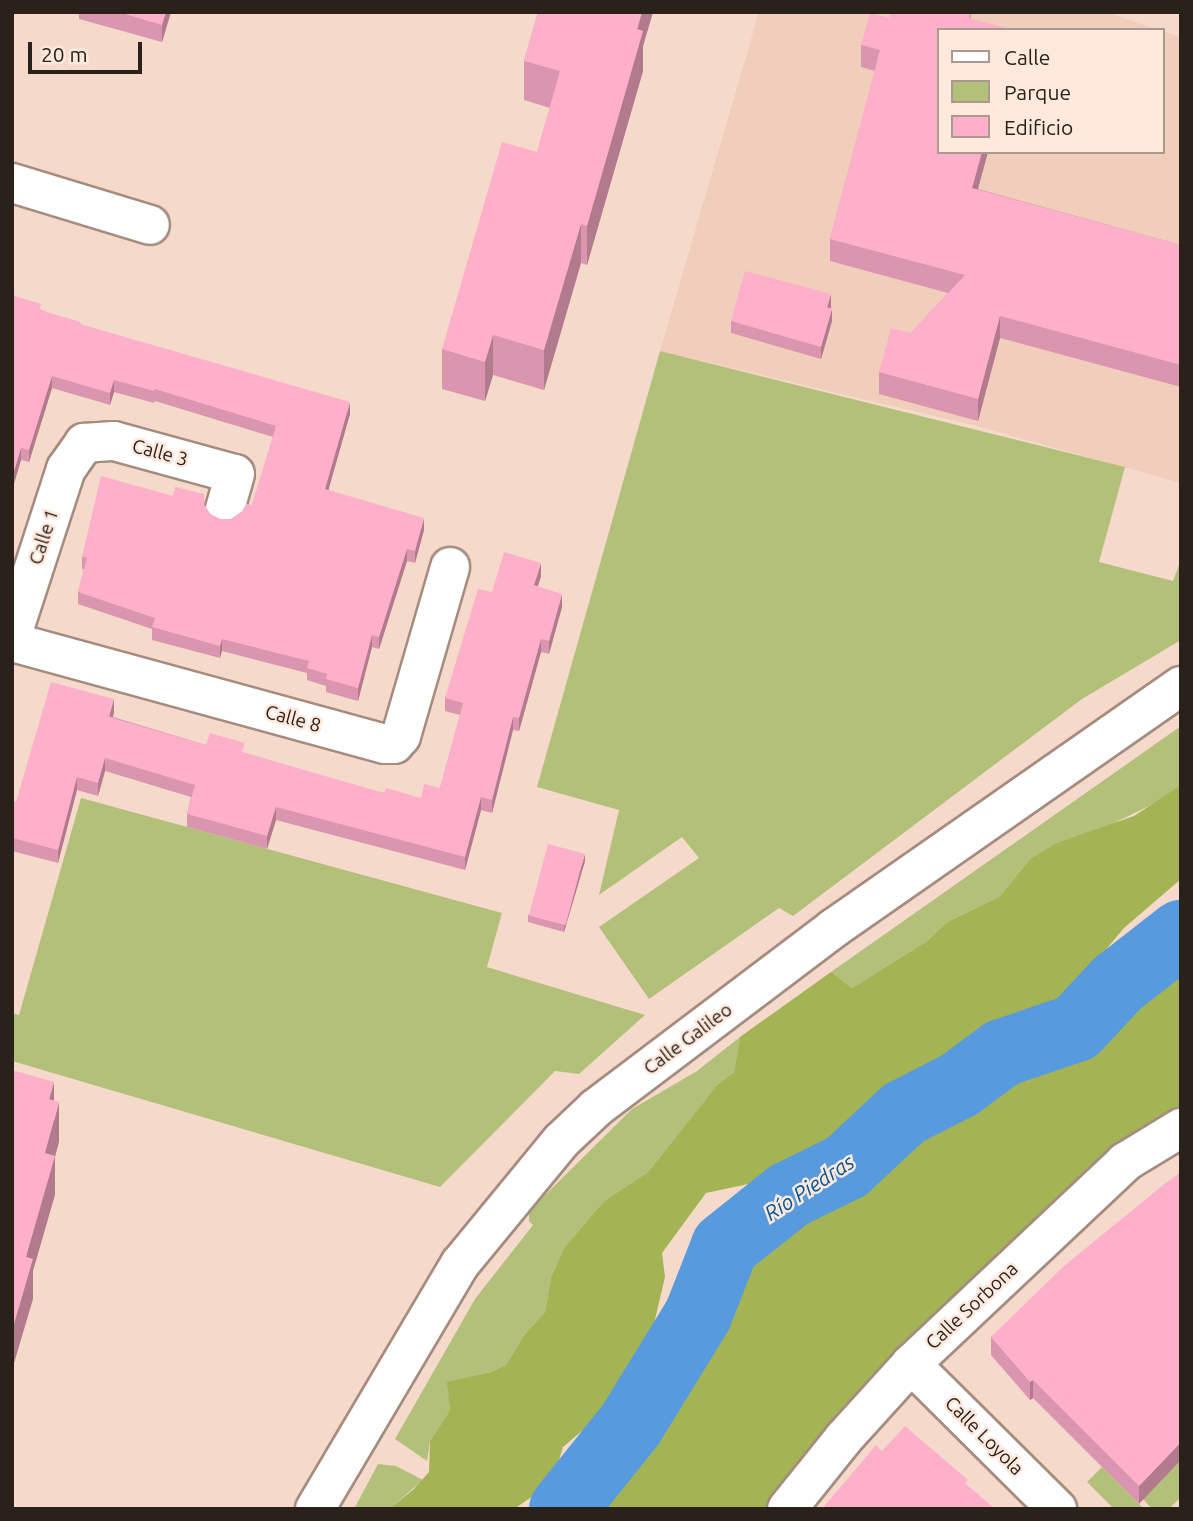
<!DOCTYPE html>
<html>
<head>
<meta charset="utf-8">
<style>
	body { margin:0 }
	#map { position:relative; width:1193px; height:1521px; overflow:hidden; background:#f5dacb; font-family:Ubuntu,sans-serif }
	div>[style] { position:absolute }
	.built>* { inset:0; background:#f0cebb }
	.green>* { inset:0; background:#b3c07a }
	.forest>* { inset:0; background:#a4b454 }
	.river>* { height:68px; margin:-34px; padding:0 34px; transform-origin:34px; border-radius:34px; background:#579ade }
	.roads { filter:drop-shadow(2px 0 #a58c7f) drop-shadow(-2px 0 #a58c7f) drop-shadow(0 2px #a58c7f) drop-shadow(0 -2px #a58c7f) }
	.minor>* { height:38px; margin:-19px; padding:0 19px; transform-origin:19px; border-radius:19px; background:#fff }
	.wall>* { inset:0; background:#da96ae }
	.shaded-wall>* { inset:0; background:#b27a8d }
	.building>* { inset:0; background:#feafca; transform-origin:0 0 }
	span { translate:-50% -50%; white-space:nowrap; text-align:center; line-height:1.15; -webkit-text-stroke:5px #ffe9dd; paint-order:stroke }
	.street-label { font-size:19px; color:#2a211b }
	.water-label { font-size:21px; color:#045391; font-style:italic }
	.frame { position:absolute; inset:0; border:14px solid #2a211b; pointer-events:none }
	.legend { position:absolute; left:937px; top:28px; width:228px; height:126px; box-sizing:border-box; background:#ffe9dd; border:2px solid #aa998f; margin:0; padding:9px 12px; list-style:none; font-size:21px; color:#2a211b }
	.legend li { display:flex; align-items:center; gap:14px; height:35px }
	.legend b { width:35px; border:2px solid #aa998f }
	.scale { position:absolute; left:28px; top:42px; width:114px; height:32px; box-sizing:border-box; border:4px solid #2a211b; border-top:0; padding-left:9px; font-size:21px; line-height:24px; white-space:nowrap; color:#2a211b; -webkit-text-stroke:5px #ffe9dd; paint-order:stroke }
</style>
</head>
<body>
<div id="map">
	<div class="built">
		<div style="clip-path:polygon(759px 12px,1105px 12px,1159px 30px,939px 30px,939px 152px,1163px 152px,1163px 31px,1181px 37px,1181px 483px,977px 426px,660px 351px)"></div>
	</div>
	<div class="green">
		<div style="clip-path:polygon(660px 351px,1125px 467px,1099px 562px,1173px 581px,1181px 560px,1181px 640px,1082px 699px,793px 916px,779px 908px,649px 999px,599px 927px,699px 858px,682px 837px,599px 895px,619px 810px,537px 787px)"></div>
		<div style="clip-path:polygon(1181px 726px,1181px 785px,1163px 799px,1100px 830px,1054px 844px,1030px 859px,999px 897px,947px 922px,927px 941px,852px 988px,831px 972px)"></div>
		<div style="clip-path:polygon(81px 798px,502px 913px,487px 967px,645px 1015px,579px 1074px,555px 1071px,440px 1187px,12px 1061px,12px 1013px,19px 1015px)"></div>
		<div style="clip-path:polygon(740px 1037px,734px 1072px,717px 1085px,648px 1172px,604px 1201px,564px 1248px,551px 1277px,545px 1312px,524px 1335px,506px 1365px,491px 1372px,448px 1383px,450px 1410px,430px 1441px,427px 1461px,395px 1439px,475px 1299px,533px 1225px,529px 1221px,529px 1213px,534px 1206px,632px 1109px,697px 1071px)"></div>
		<div style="clip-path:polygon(1181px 1460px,1181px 1497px,1169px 1509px,1152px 1509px,1143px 1499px)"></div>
		<div style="clip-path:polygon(378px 1464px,396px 1466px,423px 1480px,389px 1509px,354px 1509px)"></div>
		<div style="clip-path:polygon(1102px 1467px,1144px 1509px,1114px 1509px,1087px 1482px)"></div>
	</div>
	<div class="forest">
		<div style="clip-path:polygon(1181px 785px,1181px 879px,1124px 928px,1093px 965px,1097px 983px,1080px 1004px,1054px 1018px,993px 1025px,900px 1088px,805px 1164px,753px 1183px,706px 1193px,662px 1253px,665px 1277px,640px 1383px,623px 1405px,607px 1419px,583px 1430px,563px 1447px,552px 1483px,514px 1509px,389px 1509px,414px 1489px,429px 1472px,430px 1441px,450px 1410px,447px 1382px,491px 1372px,506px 1365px,524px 1335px,545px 1312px,551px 1277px,564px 1248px,604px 1201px,648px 1172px,717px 1085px,734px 1072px,740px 1037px,831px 972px,852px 988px,927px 941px,947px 922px,999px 897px,1030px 859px,1054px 844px,1134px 816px)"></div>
		<div style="clip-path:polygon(1181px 966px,1181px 1140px,1148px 1135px,774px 1509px,582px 1509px,655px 1426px,658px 1399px,668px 1379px,698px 1363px,719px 1336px,746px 1273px,792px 1209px,824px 1196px,846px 1182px,877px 1154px,901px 1137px,909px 1121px,933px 1121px,970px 1108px,1017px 1071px,1084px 1039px,1079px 1016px,1104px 992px,1136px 993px)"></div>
	</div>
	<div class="river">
		<div style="left:563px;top:1509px;width:109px;rotate:-51.3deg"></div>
		<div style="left:631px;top:1424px;width:128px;rotate:-58.4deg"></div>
		<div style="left:698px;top:1315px;width:74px;rotate:-68.6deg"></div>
		<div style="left:725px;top:1246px;width:82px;rotate:-38.6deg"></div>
		<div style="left:789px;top:1195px;width:64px;rotate:-26.2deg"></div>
		<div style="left:846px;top:1167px;width:79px;rotate:-43deg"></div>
		<div style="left:904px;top:1113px;width:62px;rotate:-27deg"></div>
		<div style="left:959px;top:1085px;width:54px;rotate:-36.7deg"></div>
		<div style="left:1002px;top:1053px;width:78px;rotate:-18.7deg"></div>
		<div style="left:1076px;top:1028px;width:62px;rotate:-47deg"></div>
		<div style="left:1118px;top:983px;width:80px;rotate:-37.9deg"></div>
	</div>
	<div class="roads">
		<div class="minor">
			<div style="left:12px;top:183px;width:144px;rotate:16.9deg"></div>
			<div style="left:12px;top:635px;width:175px;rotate:-72deg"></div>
			<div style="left:66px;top:469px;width:32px;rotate:-55deg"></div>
			<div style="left:84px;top:443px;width:30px;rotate:-4deg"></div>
			<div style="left:114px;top:441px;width:125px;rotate:15.3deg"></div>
			<div style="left:235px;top:474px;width:37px;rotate:106deg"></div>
			<div style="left:12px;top:642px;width:387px;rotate:15.3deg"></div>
			<div style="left:385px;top:744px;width:9px"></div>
			<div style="left:394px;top:744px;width:11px;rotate:-49deg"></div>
			<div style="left:401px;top:736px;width:176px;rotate:-73.8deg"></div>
			<div style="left:911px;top:1364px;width:206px;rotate:44.8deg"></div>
			<div style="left:315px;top:1509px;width:285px;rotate:-59.4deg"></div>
			<div style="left:460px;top:1264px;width:159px;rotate:-50.6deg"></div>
			<div style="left:561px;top:1141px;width:48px;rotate:-43.3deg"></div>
			<div style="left:596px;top:1108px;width:298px;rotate:-37.1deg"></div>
			<div style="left:834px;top:928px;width:423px;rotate:-34.9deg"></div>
			<div style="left:787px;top:1509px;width:90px;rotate:-51.3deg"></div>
			<div style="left:843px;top:1439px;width:101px;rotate:-47.8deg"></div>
			<div style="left:911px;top:1364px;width:294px;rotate:-43.3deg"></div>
			<div style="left:1125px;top:1162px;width:66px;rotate:-31.3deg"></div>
		</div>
	</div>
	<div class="wall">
		<div style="clip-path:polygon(79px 12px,171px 12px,162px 42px,79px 19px)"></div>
		<div style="clip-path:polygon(538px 12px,653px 12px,643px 46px,643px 71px,587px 265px,581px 263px,544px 390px,493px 375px,485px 401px,442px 389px,442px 349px,537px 152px,550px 108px,524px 100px,524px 61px)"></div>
		<div style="clip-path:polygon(972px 12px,939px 152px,988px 152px,978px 189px,1181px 245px,1181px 387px,1000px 338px,978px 421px,879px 394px,879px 372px,911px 333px,948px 293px,830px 261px,830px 239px,875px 71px,861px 67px,861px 45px,889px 18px)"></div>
		<div style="clip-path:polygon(12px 295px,41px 310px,81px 325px,350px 414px,328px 490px,424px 530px,415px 563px,407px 561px,379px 649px,372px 647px,358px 701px,326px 692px,326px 686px,307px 680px,307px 673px,222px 651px,220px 658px,152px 640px,152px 629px,78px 604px,78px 592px,84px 570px,82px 569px,82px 557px,204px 504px,210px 514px,220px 519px,231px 519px,252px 505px,273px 437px,155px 401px,154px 403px,114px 392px,110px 405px,52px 388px,29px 462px,21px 460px,12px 490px)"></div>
		<div style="clip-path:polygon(831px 306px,832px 321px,821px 359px,731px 333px,731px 321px)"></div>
		<div style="clip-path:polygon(541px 576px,538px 586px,562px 607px,549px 654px,541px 652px,519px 731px,513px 730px,492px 813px,481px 810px,465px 870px,276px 820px,267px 849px,224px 837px,187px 827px,187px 814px,191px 797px,105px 771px,98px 796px,77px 790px,58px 863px,12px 851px,12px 801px,16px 802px,114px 712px,113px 717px,206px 745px,245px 753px,370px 790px,384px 793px,421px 798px,440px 788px,460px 715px,445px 711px,445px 698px,492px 592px)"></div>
		<div style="clip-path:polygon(585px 861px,564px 932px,528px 922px,528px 915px)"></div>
		<div style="clip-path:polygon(1167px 1182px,1139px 1504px,1033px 1398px,1030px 1400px,991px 1355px,991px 1337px)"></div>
	</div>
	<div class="shaded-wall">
		<div style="clip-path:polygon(166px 12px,171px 12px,162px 42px,162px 25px)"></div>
		<div style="clip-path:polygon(642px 12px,653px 12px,643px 46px,643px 71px,587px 265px,587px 226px)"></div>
		<div style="clip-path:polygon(982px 152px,988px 152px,972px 210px,972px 188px)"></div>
		<div style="clip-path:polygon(581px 224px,581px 263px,544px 390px,544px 350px)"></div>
		<div style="clip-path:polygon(831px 294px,831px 306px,827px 319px,827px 307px)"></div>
		<div style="clip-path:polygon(832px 309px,832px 321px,821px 359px,821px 347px)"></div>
		<div style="clip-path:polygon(1000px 316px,1000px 338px,978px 421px,978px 399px)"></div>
		<div style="clip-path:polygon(493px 335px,493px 375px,485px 401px,485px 362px)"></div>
		<div style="clip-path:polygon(52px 376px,52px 388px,29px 462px,29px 450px)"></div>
		<div style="clip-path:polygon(114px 380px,114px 392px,110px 405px,110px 393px)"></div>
		<div style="clip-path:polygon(350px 402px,350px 414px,325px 502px,325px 489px)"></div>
		<div style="clip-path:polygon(21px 448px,21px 460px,12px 490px,12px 478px)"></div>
		<div style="clip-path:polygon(424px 518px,424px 530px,415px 563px,415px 551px)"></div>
		<div style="clip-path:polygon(407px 549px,407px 561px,379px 649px,379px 637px)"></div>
		<div style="clip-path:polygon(541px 563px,541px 576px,534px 598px,534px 585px)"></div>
		<div style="clip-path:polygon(562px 594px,562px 607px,549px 654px,549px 641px)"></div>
		<div style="clip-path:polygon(372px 635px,372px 647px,358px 701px,358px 688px)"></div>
		<div style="clip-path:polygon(222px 639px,222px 651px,220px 658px,220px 646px)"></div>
		<div style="clip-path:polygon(541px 639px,541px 652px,519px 731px,519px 718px)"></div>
		<div style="clip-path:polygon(114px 699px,114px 712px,109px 729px,109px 716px)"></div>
		<div style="clip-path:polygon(513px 717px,513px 730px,492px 813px,492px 800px)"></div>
		<div style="clip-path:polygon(105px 758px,105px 771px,98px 796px,98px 783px)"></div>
		<div style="clip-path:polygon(77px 777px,77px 790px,58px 863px,58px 850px)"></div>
		<div style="clip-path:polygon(481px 797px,481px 810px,465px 870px,465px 857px)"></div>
		<div style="clip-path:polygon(276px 807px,276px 820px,267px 849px,267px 836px)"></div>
		<div style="clip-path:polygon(585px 854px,585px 861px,564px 932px,564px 926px)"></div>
		<div style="clip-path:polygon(54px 1082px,54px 1121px,59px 1102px,59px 1142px,50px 1176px,55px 1156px,55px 1195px,33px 1271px,33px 1299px,12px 1370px,12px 1331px,26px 1257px,49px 1099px)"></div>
		<div style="clip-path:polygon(1033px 1380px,1033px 1398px,1030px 1400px,1030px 1382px)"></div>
		<div style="clip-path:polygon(1181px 1442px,1181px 1460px,1139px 1504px,1139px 1486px)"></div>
	</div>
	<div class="building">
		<div style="clip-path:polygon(118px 12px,166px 12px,162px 25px)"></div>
		<div style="clip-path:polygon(538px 12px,642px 12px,637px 29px,643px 31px,587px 226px,581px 224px,544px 350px,493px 335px,485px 362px,442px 349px,502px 142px,537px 152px,560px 71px,524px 61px)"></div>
		<div style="clip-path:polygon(890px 12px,971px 12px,969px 18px,1013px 30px,939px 30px,939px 152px,982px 152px,972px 188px,1181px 245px,1181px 365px,1000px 316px,978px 399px,879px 372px,891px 328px,911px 333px,965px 275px,830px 239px,880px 50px,861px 45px,870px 13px,889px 18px)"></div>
		<div style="clip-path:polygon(745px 271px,831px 294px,827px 307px,832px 309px,821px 347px,731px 321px)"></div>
		<div style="clip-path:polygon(12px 295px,41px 304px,39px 310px,81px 322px,80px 324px,350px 402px,325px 489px,424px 518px,415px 551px,407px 549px,379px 637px,372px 635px,358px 688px,326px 679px,327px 674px,307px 668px,309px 661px,222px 639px,220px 646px,152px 627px,155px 618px,78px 592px,87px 558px,82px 557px,101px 476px,173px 496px,175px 487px,204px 494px,204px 504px,210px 514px,220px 519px,231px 519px,241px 513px,246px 504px,252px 505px,276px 426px,155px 389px,154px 391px,114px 380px,110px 393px,52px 376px,29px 450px,21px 448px,12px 478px)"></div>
		<div style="clip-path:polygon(504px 552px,541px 563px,534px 585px,562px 594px,549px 641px,541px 639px,519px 718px,513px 717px,492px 800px,481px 797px,465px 857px,276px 807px,267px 836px,224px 824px,187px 814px,195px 785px,105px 758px,98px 783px,77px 777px,58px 850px,12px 838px,12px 801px,16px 802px,51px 682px,114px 699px,109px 716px,116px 719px,206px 745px,210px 733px,245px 743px,242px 752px,384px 793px,386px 788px,421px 798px,424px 784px,440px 788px,463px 703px,445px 698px,478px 589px,492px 592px)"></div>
		<div style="left:548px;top:844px;width:38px;height:74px;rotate:15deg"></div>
		<div style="clip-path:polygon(12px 1070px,54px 1082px,49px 1099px,59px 1102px,45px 1153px,55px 1156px,26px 1257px,33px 1259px,12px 1331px)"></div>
		<div style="clip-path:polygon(1181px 1172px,1181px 1442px,1139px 1486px,1033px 1380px,1030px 1382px,991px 1337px,1064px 1266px,1167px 1182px)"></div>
		<div style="clip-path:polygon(905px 1426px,968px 1480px,965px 1483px,995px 1509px,822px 1509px,876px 1445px,882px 1451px)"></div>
	</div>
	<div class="street-label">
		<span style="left:160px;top:453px;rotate:15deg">Calle 3</span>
		<span style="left:44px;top:537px;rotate:-72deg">Calle 1</span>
		<span style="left:293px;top:719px;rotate:15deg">Calle 8</span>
		<span style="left:688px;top:1039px;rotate:-37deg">Calle Galileo</span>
		<span style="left:972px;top:1306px;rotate:-43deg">Calle Sorbona</span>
		<span style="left:984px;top:1436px;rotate:45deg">Calle Loyola</span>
	</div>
	<div class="water-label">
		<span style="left:809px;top:1187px;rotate:-33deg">Río Piedras</span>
	</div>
	<div class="frame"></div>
	<ul class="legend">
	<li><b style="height:9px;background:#fff"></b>Calle</li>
	<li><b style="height:19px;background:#b3c07a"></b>Parque</li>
	<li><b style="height:19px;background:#feafca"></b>Edificio</li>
	</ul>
	<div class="scale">20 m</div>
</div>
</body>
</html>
